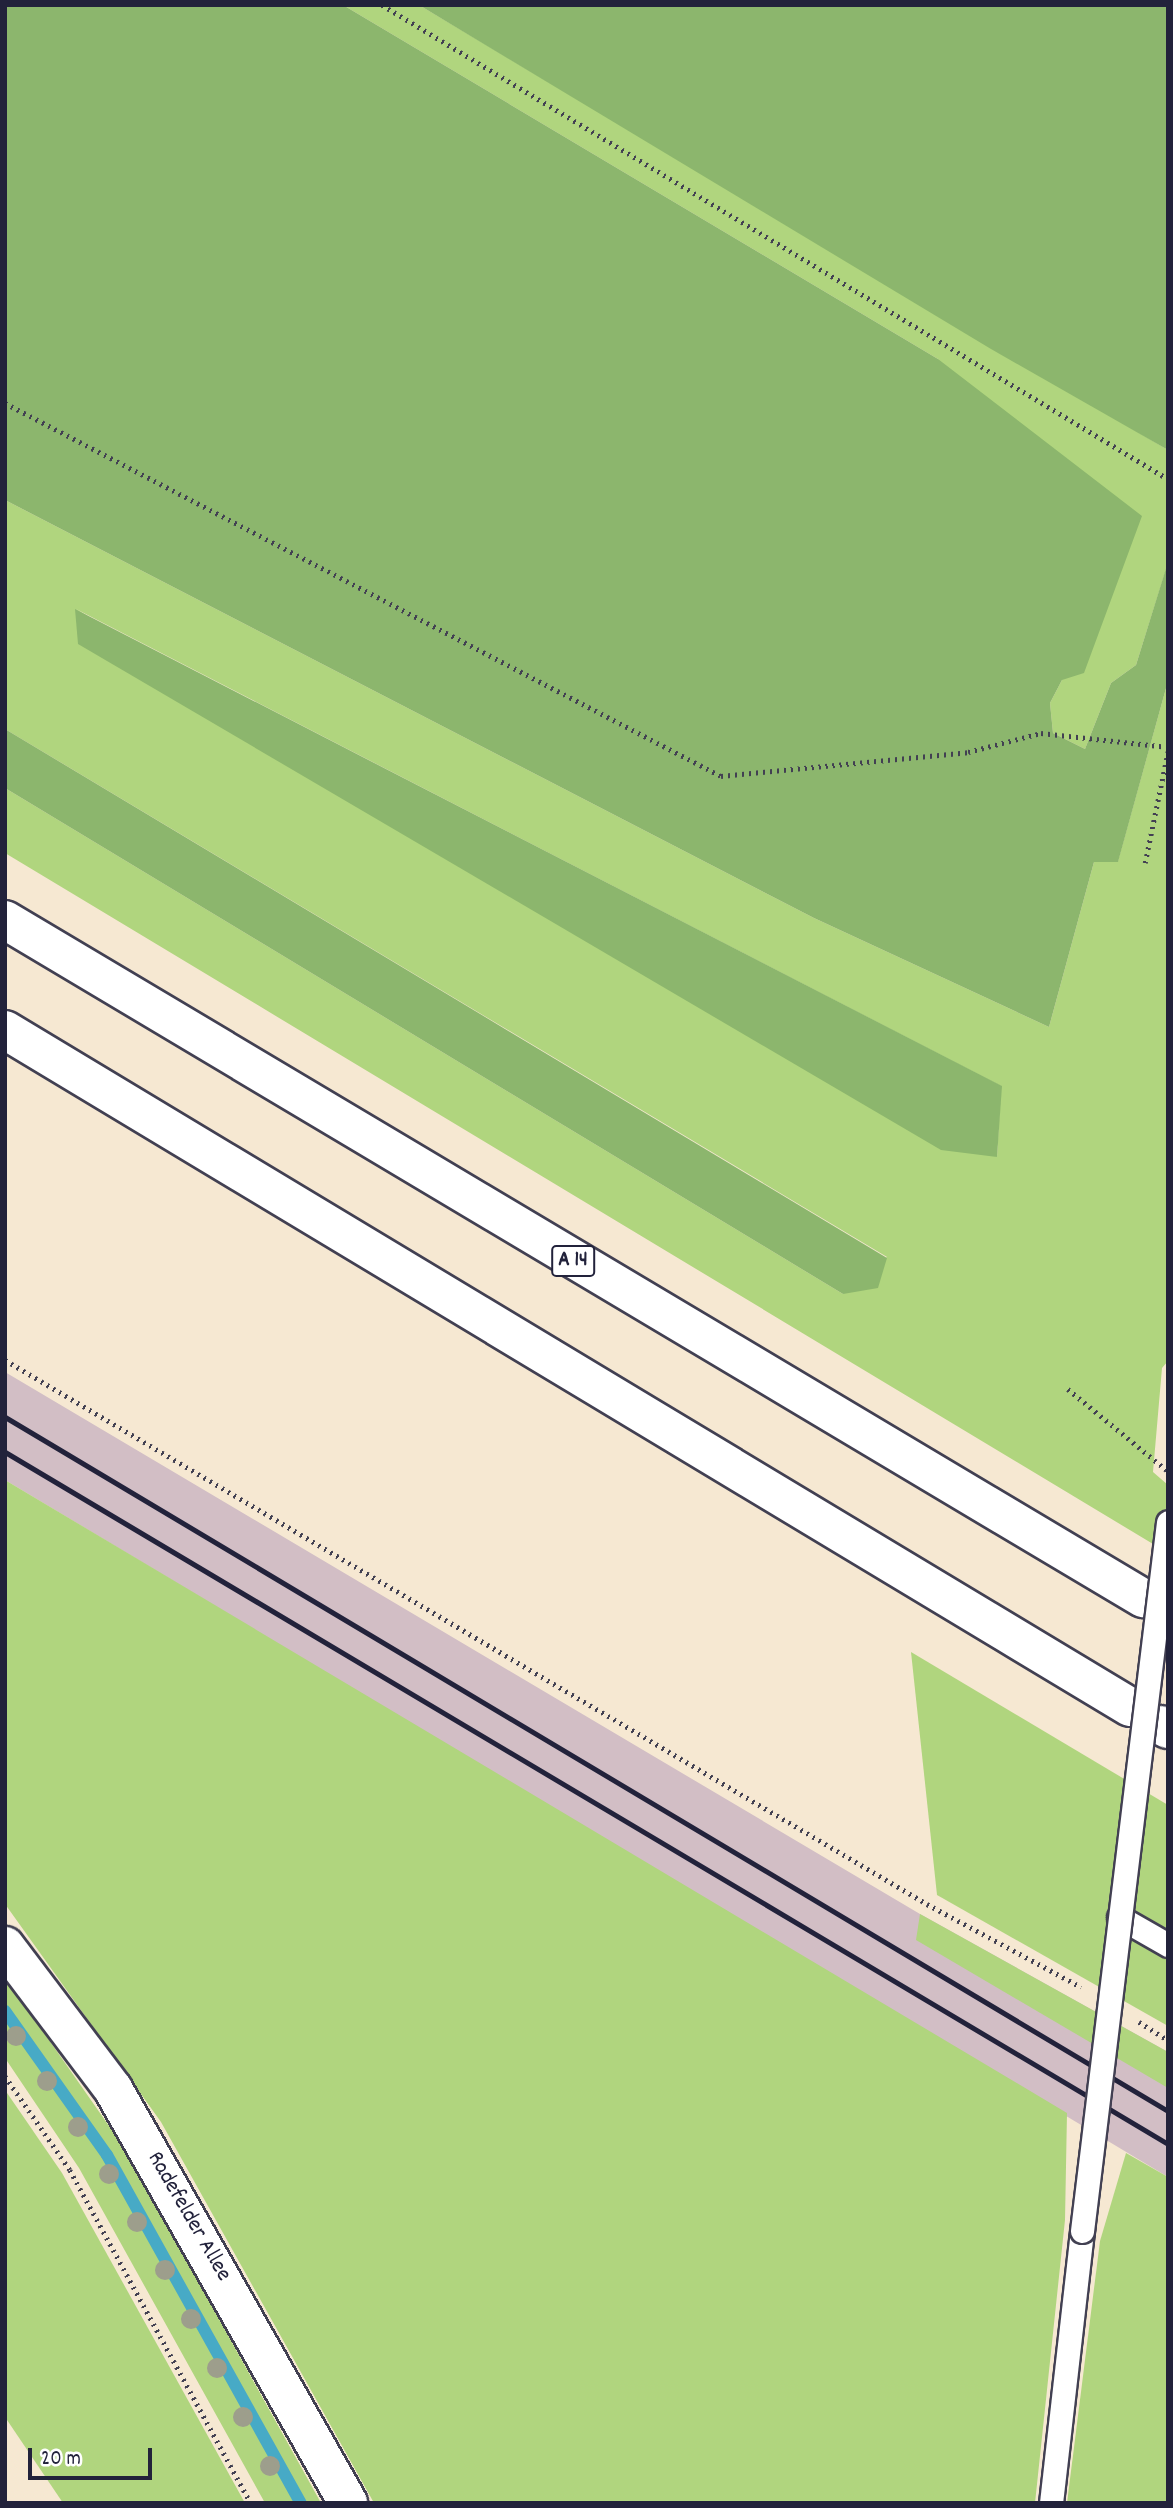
<!DOCTYPE html>
<html>
<head>
<meta charset="utf-8">
<style>
	body { margin:0 }
	#map { position:relative; width:1173px; height:2508px; overflow:hidden; background:#f6e8d2; font-family:Dekko,sans-serif }
	div>[style] { position:absolute }
	.industrial>* { inset:0; background:#d2bec5 }
	.green>* { inset:0; background:#b0d57e }
	.forest>* { inset:0; background:#8cb66d }
	.stream>* { height:12px; margin:-6px; padding:0 6px; transform-origin:6px; border-radius:6px; background:#47aac6 }
	.path>* { height:4.5px; margin-top:-2.25px; transform-origin:0; background:repeating-linear-gradient(90deg,#424052 0 2px,transparent 0 7px) }
	.roads { filter:drop-shadow(2px 0 #424052) drop-shadow(-2px 0 #424052) drop-shadow(0 2px #424052) drop-shadow(0 -2px #424052) }
	.service>* { height:23px; margin:-11.5px; padding:0 11.5px; transform-origin:11.5px; border-radius:11.5px; background:#fff }
	.secondary>* { height:38px; margin:-19px; padding:0 19px; transform-origin:19px; border-radius:19px; background:#fff }
	.motorway>* { height:38px; margin:-19px; padding:0 19px; transform-origin:19px; border-radius:19px; background:#fff }
	.rail>* { height:5px; margin:-2.5px; padding:0 2.5px; transform-origin:2.5px; border-radius:2.5px; background:#22223b }
	.bridges { filter:drop-shadow(2px 0 #424052) drop-shadow(-2px 0 #424052) drop-shadow(0 2px #424052) drop-shadow(0 -2px #424052) }
	.service-bridge>* { height:23px; margin:-11.5px; padding:0 11.5px; transform-origin:11.5px; border-radius:11.5px; background:#fff }
	.trees>* { width:20px; height:20px; margin:-10px; border-radius:50%; background:#9d9e8c }
	span { translate:-50% -50%; white-space:nowrap; text-align:center; line-height:1.15; -webkit-text-stroke:5px #fff; paint-order:stroke }
	.shield-label span { padding:2px 5px; background:#fff; border:2px solid; border-radius:5px; -webkit-text-stroke-width:0 }
	.shield-label { font-size:21px; color:#22223b; font-weight:700 }
	.street-label { font-size:23px; color:#22223b }
	.frame { position:absolute; inset:0; border:7px solid #22223b; pointer-events:none }
	.scale { position:absolute; left:28px; top:2448px; width:124px; height:32px; box-sizing:border-box; border:4px solid #22223b; border-top:0; padding-left:9px; font-size:21px; line-height:24px; white-space:nowrap; color:#22223b; -webkit-text-stroke:5px #fff; paint-order:stroke }
</style>
</head>
<body>
<div id="map">
	<div class="industrial">
		<div style="clip-path:polygon(5px 1372px,920px 1914px,1168px 2052px,1168px 2177px,5px 1480px)"></div>
	</div>
	<div class="green">
		<div style="clip-path:polygon(343px 5px,419px 5px,1168px 450px,1168px 563px,1136px 665px,1111px 683px,1085px 749px,1053px 733px,1050px 703px,1062px 680px,938px 359px)"></div>
		<div style="clip-path:polygon(evenodd,5px 500px,814px 918px,1049px 1027px,1094px 862px,1118px 861px,1168px 681px,1168px 1361px,1162px 1368px,1153px 1472px,1168px 1485px,1168px 1553px,5px 853px,5px 788px,843px 1294px,887px 1257px,5px 729px,5px 500px,76px 609px,1001px 1086px,997px 1157px,76px 609px)"></div>
		<div style="clip-path:polygon(5px 1480px,1067px 2113px,1065px 2220px,1035px 2503px,374px 2503px,161px 2122px,5px 1904px)"></div>
		<div style="clip-path:polygon(911px 1652px,1168px 1805px,1168px 2026px,937px 1895px)"></div>
		<div style="clip-path:polygon(920px 1914px,1168px 2052px,1168px 2088px,916px 1940px)"></div>
		<div style="clip-path:polygon(5px 1977px,123px 2146px,321px 2503px,265px 2503px,79px 2168px,5px 2058px)"></div>
		<div style="clip-path:polygon(5px 2090px,62px 2173px,245px 2503px,63px 2503px,5px 2417px)"></div>
		<div style="clip-path:polygon(1126px 2153px,1168px 2177px,1168px 2503px,1067px 2503px,1100px 2241px)"></div>
	</div>
	<div class="forest">
		<div style="clip-path:polygon(5px 5px,343px 5px,938px 359px,1142px 516px,1084px 673px,1062px 680px,1050px 703px,1053px 733px,1085px 749px,1111px 683px,1136px 665px,1168px 562px,1168px 681px,1118px 862px,1094px 862px,1049px 1027px,814px 918px,5px 500px)"></div>
		<div style="clip-path:polygon(419px 5px,1168px 5px,1168px 450px,991px 349px)"></div>
		<div style="clip-path:polygon(75px 609px,1002px 1086px,997px 1157px,941px 1150px,78px 644px)"></div>
		<div style="clip-path:polygon(5px 729px,887px 1258px,878px 1288px,843px 1294px,5px 788px)"></div>
	</div>
	<div class="stream">
		<div style="left:5px;top:2011px;width:176px;rotate:54.7deg"></div>
		<div style="left:107px;top:2155px;width:398px;rotate:60.9deg"></div>
	</div>
	<div class="path">
		<div style="left:382px;top:5px;width:918px;rotate:31.09deg"></div>
		<div style="left:5px;top:403px;width:807px;rotate:27.52deg"></div>
		<div style="left:721px;top:776px;width:248px;rotate:-5.5deg"></div>
		<div style="left:968px;top:752px;width:75px;rotate:-14.6deg"></div>
		<div style="left:1041px;top:733px;width:128px;rotate:6.3deg"></div>
		<div style="left:1145px;top:863px;width:114px;rotate:-78.4deg"></div>
		<div style="left:5px;top:1360px;width:1071px;rotate:30.54deg"></div>
		<div style="left:927px;top:1904px;width:175px;rotate:28.3deg"></div>
		<div style="left:1068px;top:1389px;width:129px;rotate:39.4deg"></div>
		<div style="left:1139px;top:2022px;width:34px;rotate:32deg"></div>
		<div style="left:5px;top:2076px;width:114px;rotate:55.3deg"></div>
		<div style="left:70px;top:2170px;width:379px;rotate:61.5deg"></div>
	</div>
	<div class="roads">
		<div class="service">
			<div style="left:1119px;top:1917px;width:56px;rotate:29.7deg"></div>
			<div style="left:1051px;top:2503px;width:274px;rotate:-83.5deg"></div>
		</div>
		<div class="secondary">
			<div style="left:5px;top:1946px;width:179px;rotate:52.9deg"></div>
			<div style="left:113px;top:2089px;width:476px;rotate:60.4deg"></div>
		</div>
		<div class="motorway">
			<div style="left:5px;top:920px;width:1325px;rotate:30.79deg"></div>
			<div style="left:5px;top:1030px;width:1313px;rotate:31.04deg"></div>
			<div style="left:1160px;top:1725px;width:9px;rotate:27deg"></div>
		</div>
	</div>
	<div class="rail">
		<div style="left:5px;top:1417px;width:1354px;rotate:30.83deg"></div>
		<div style="left:5px;top:1452px;width:1353px;rotate:30.75deg"></div>
	</div>
	<div class="bridges">
		<div class="service-bridge">
			<div style="left:1082px;top:2231px;width:714px;rotate:-83.08deg"></div>
		</div>
	</div>
	<div class="trees">
		<div style="left:16px;top:2036px"></div>
		<div style="left:47px;top:2081px"></div>
		<div style="left:78px;top:2127px"></div>
		<div style="left:109px;top:2174px"></div>
		<div style="left:137px;top:2222px"></div>
		<div style="left:165px;top:2270px"></div>
		<div style="left:191px;top:2319px"></div>
		<div style="left:217px;top:2368px"></div>
		<div style="left:243px;top:2417px"></div>
		<div style="left:270px;top:2466px"></div>
	</div>
	<div class="shield-label">
		<span style="left:573px;top:1261px">A 14</span>
	</div>
	<div class="street-label">
		<span style="left:188px;top:2217px;rotate:60deg">Radefelder Allee</span>
	</div>
	<div class="frame"></div>
	<div class="scale">20 m</div>
</div>
</body>
</html>
